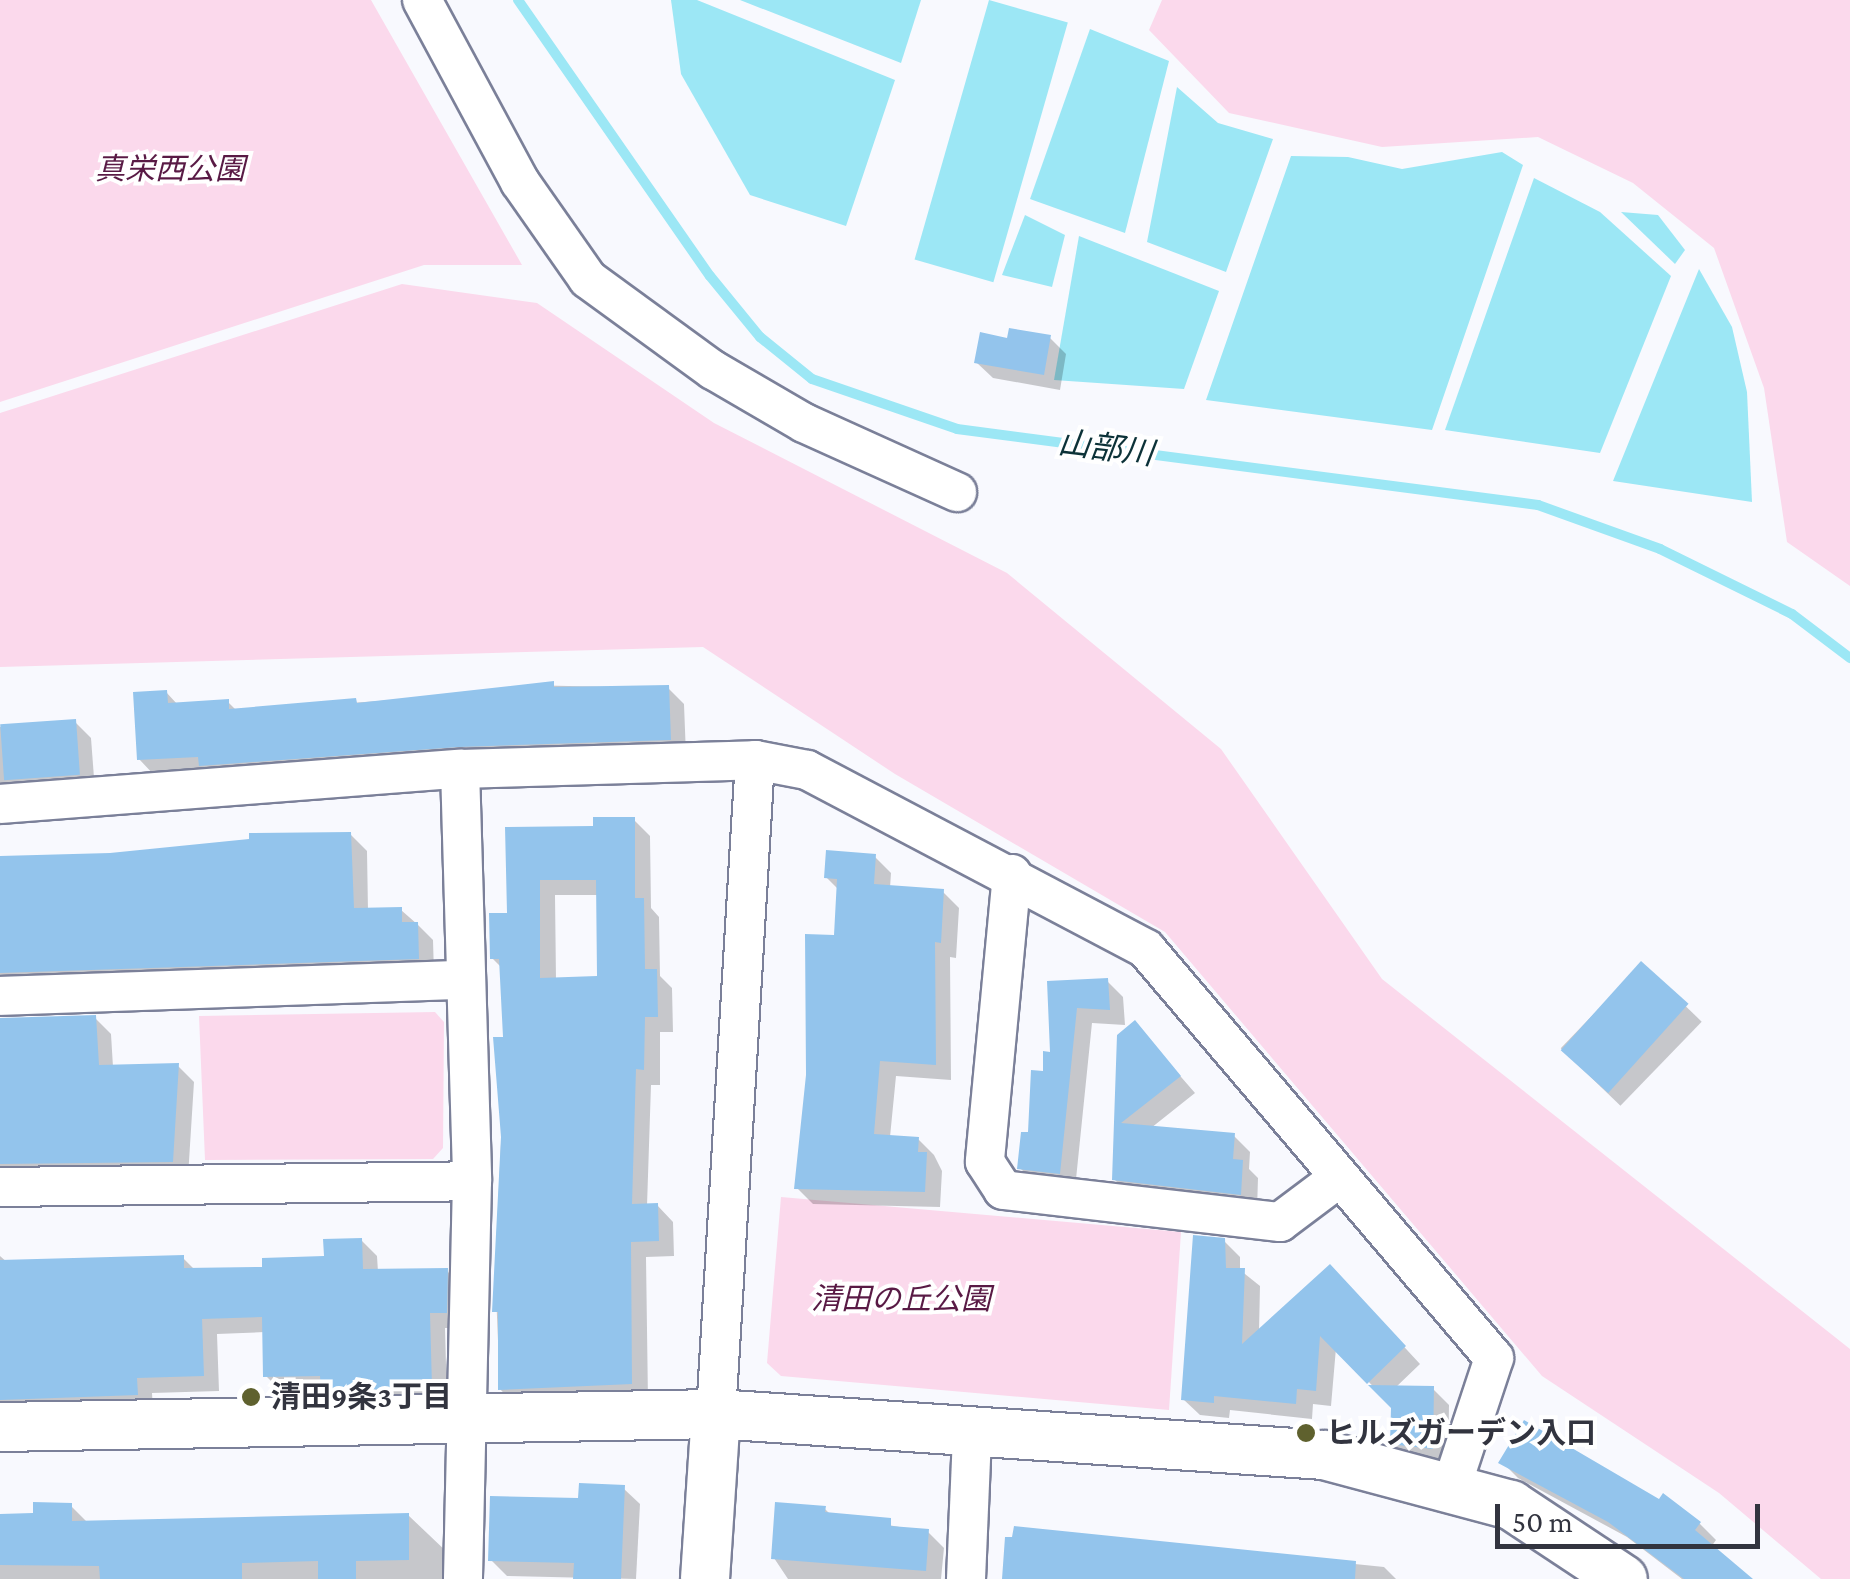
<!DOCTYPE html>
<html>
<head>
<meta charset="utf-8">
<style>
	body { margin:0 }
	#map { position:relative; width:1850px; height:1579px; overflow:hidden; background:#f8f9fe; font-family:"Crimson Pro","Noto Sans JP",serif }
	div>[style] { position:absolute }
	.green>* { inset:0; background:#fbd9ec }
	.water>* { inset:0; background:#9ce7f5; transform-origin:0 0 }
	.shadow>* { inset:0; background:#0003; transform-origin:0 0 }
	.stream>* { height:10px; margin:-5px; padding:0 5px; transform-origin:5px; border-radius:5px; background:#9ce7f5 }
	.building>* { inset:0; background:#93c4ec; transform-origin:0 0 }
	.roads { filter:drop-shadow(2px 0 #7b8099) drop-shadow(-2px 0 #7b8099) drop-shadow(0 2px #7b8099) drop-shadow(0 -2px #7b8099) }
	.minor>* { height:38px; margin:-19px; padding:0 19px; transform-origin:19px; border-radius:19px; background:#fff }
	.tertiary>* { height:48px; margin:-24px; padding:0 24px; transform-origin:24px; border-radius:24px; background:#fff }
	.dots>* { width:28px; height:28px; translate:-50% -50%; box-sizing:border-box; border:5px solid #fff; border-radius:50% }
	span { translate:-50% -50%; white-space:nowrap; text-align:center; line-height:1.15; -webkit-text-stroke:8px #fff; paint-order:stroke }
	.park-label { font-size:30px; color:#591a45; font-style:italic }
	.poi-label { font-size:30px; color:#32343f; font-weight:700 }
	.left { translate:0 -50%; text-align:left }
	.water-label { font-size:32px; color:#0c3238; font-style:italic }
	.scale { position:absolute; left:1495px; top:1504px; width:265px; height:45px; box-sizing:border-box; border:5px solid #32343f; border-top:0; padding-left:12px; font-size:30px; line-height:35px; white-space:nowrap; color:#32343f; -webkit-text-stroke:8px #fff; paint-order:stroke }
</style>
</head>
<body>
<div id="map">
	<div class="green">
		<div style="clip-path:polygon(0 0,371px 0,522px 265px,424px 265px,0 402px)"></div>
		<div style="clip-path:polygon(1162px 0,1850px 0,1850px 586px,1787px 542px,1764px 388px,1714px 248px,1633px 183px,1538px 137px,1382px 147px,1229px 113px,1149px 30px)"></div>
		<div style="clip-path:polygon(402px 284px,537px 303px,714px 423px,1007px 573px,1221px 749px,1382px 979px,1850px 1349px,1850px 1579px,1821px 1579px,1719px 1493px,1542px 1376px,1165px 932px,895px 774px,703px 647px,0 667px,0 413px)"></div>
		<div style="clip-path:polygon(435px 1012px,444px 1022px,443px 1148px,433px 1159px,205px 1160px,199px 1016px)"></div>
		<div style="clip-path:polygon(781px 1197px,1181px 1232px,1169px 1410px,781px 1376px,767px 1363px)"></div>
	</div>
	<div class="water">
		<div style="clip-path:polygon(671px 0,697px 0,895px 80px,846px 226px,750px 195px,681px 74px)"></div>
		<div style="clip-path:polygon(740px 0,921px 0,901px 63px)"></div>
		<div style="left:989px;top:0;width:82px;height:270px;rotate:16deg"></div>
		<div style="clip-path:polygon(1090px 29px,1169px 61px,1125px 233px,1030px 199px)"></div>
		<div style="clip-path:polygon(1177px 87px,1218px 123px,1273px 139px,1226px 272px,1147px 242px)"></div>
		<div style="clip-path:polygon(1502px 152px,1523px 165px,1432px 430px,1206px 400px,1291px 156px,1348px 157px,1402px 169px)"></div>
		<div style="clip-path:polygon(1534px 178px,1600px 212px,1671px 276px,1600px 453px,1445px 430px)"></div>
		<div style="clip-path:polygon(1621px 212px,1658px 215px,1685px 250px,1675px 264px)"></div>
		<div style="clip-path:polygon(1025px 215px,1065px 235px,1052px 287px,1002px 275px)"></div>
		<div style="clip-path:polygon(1079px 236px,1219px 291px,1184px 389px,1054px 380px)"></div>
		<div style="clip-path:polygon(1699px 269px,1732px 327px,1747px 392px,1752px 502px,1613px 481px)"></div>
	</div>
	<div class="shadow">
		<div style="clip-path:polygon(1050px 338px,1066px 354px,1060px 390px,993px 378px,976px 362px,1009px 340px)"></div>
		<div style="clip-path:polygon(520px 685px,668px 688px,684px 704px,686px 755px,155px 776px,139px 759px,166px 692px,178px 705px,228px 702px,237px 711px,521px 691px)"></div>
		<div style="clip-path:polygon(75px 722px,91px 738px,95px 791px,0 791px,0 727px)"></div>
		<div style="clip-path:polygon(evenodd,634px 820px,650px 836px,651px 908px,659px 917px,660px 976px,672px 988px,673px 1032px,660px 1032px,660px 1085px,651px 1085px,647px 1206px,657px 1205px,673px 1222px,674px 1256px,646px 1257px,648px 1400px,516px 1406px,500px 1389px,495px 1269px,506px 1039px,502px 968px,492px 958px,510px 915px,508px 830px,595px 828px,634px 820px,555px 895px,598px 895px,599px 979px,556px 980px,555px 895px)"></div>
		<div style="clip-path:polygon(350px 834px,367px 851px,368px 911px,401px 910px,417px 924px,433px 940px,434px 974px,0 1000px,0 856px,110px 856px)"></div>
		<div style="clip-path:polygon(875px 857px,891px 873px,890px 888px,943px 892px,959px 908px,956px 958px,950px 957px,951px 1080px,896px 1076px,890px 1137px,918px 1139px,934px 1155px,942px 1171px,940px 1207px,813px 1204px,797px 1188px,836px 937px,839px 890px,826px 877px)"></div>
		<div style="left:1642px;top:964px;width:83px;height:117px;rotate:44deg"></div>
		<div style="clip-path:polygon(1107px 981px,1123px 997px,1125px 1025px,1092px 1023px,1075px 1189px,1036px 1184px,1020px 1168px,1052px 1054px,1050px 983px)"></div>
		<div style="clip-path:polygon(95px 1018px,111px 1034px,113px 1067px,178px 1066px,194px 1082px,188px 1177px,0 1190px,0 1019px)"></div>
		<div style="clip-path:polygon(1135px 1024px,1195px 1093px,1151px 1128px,1234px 1136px,1250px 1152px,1249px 1169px,1258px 1178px,1257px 1210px,1130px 1195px,1114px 1179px,1119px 1037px)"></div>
		<div style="clip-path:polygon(361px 1240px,377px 1256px,378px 1272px,446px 1270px,463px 1287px,462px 1328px,445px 1328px,447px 1402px,340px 1407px,324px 1392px,282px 1392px,266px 1376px,265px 1332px,217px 1334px,219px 1391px,152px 1393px,153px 1410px,0 1419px,0 1256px,8px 1263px,183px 1258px,195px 1270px,265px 1269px,326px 1258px)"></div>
		<div style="clip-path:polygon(1224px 1241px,1240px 1257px,1240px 1270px,1260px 1286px,1259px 1332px,1345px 1283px,1420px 1364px,1395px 1388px,1433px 1389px,1449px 1405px,1448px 1464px,1408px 1459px,1392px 1443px,1393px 1407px,1336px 1348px,1331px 1406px,1313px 1404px,1312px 1419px,1230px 1410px,1229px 1418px,1200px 1415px,1183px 1399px)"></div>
		<div style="clip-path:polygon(1502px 1462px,1660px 1502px,1664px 1497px,1700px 1524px,1716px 1540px,1711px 1547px,1749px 1579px,1682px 1579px,1627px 1537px,1518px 1478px)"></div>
		<div style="clip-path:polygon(623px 1488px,640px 1504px,636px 1579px,507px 1576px,491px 1560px,581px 1501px)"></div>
		<div style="clip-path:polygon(71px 1506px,87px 1522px,408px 1515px,448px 1553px,447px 1579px,0 1579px,0 1515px,36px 1516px)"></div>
		<div style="clip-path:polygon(824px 1508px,831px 1515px,928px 1532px,944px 1548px,941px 1579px,788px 1579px,774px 1558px)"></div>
		<div style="clip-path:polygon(1016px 1529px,1384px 1567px,1396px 1579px,1004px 1579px)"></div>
	</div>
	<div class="stream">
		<div style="left:518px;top:0;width:336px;rotate:55.2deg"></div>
		<div style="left:710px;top:276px;width:79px;rotate:50.7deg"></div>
		<div style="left:760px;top:337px;width:67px;rotate:38.9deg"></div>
		<div style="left:812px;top:379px;width:153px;rotate:19deg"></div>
		<div style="left:957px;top:429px;width:586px;rotate:7.45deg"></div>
		<div style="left:1538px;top:505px;width:130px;rotate:19.8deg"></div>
		<div style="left:1660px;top:549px;width:147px;rotate:26.2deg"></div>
		<div style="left:1792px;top:614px;width:73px;rotate:37.2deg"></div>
	</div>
	<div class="building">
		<div style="clip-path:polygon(1009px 328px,1051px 335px,1044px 375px,974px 363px,980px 332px,1007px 338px)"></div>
		<div style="clip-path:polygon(554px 681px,554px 687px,669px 685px,671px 740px,458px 747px,199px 766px,198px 757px,137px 760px,133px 692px,167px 690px,168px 703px,229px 699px,229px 709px,356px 698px,357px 703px)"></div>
		<div style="left:76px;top:719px;width:56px;height:76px;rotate:86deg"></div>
		<div style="clip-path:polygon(evenodd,593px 817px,635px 817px,635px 898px,644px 898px,645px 969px,657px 969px,658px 1017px,645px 1017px,644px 1070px,636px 1069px,632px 1204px,658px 1203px,659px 1241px,631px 1242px,632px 1384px,498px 1390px,498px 1312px,492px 1312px,501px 1137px,493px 1037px,503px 1037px,499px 959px,490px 959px,489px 913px,507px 913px,505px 827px,593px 826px,593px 817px,540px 880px,596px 880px,597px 976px,540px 978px,540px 880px)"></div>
		<div style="clip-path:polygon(351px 832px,354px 908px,402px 907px,402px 922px,418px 922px,419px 959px,0 973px,0 856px,110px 853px,249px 839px,249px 833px)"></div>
		<div style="clip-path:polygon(826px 850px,876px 854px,874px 884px,944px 889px,941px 943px,935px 942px,936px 1065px,880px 1061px,874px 1134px,919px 1137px,918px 1152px,927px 1152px,925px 1192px,794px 1189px,806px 1075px,805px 934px,834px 935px,837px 879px,824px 878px)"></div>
		<div style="left:1641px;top:961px;width:64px;height:120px;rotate:42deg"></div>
		<div style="clip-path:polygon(1108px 978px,1110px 1010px,1077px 1008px,1060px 1174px,1017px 1169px,1021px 1132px,1028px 1132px,1031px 1070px,1043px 1071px,1043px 1051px,1050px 1052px,1047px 981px)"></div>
		<div style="clip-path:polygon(96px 1015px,99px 1065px,179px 1063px,173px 1162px,0 1164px,0 1018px)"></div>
		<div style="clip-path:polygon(1135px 1020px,1181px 1076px,1121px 1123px,1235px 1133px,1233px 1159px,1243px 1160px,1241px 1195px,1112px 1180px,1117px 1035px)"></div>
		<div style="clip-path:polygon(1193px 1235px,1225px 1238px,1226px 1268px,1245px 1268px,1242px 1344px,1330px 1264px,1406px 1346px,1367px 1384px,1320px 1336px,1316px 1391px,1297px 1389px,1296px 1404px,1214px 1396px,1214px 1403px,1181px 1400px)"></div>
		<div style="clip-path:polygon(362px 1238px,363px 1269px,448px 1268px,447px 1313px,430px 1313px,432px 1387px,321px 1392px,320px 1376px,263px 1377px,262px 1317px,202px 1319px,204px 1376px,137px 1378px,138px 1395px,0 1400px,0 1260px,184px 1255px,184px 1268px,262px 1267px,262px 1258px,324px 1256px,323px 1239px)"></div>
		<div style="clip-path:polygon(1368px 1385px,1434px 1386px,1433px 1449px,1390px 1444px,1391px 1408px)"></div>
		<div style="clip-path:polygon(1524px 1420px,1659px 1499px,1663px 1493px,1701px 1522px,1695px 1530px,1753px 1579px,1684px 1579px,1608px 1522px,1498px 1463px)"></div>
		<div style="clip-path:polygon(579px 1483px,625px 1485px,621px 1579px,573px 1579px,574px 1563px,488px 1561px,490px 1496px,578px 1498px)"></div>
		<div style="clip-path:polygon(33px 1502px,72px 1503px,72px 1521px,409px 1513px,409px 1560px,356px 1561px,356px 1579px,318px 1579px,318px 1561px,242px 1563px,242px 1579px,100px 1579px,99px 1566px,0 1565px,0 1514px,33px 1513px)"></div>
		<div style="clip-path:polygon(775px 1502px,826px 1506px,825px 1512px,891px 1518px,891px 1526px,929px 1529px,926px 1571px,771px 1559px)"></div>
		<div style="clip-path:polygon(1014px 1526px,1356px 1561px,1355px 1579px,1002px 1579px,1005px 1537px,1012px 1537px)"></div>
	</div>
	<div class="roads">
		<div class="minor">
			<div style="left:422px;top:0;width:207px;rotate:61.7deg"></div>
			<div style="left:520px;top:182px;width:118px;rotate:55deg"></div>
			<div style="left:588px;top:279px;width:155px;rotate:36.1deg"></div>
			<div style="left:713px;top:370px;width:105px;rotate:30.2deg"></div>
			<div style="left:804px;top:423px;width:168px;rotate:24.3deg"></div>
			<div style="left:460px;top:769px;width:412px;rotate:88.3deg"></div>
			<div style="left:472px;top:1181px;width:398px;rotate:91.3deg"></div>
			<div style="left:0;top:804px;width:461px;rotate:-4.4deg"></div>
			<div style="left:460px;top:769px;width:295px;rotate:-1.7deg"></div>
			<div style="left:755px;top:760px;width:53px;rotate:10.9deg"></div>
			<div style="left:807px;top:770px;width:383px;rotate:27.8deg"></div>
			<div style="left:1146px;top:949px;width:537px;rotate:49.61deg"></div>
			<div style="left:1494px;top:1358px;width:134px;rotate:108.3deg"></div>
			<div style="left:1012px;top:874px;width:289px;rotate:95.4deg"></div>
			<div style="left:985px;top:1162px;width:33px;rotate:57deg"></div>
			<div style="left:1003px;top:1190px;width:279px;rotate:6.6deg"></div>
			<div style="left:1280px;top:1222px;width:70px;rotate:-36.9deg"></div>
			<div style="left:0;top:996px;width:466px;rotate:-2deg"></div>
			<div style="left:0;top:1187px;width:472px;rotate:-0.7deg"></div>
			<div style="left:716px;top:1414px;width:655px;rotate:-86.59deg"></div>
			<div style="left:966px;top:1579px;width:146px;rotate:-87.6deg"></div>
		</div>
		<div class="tertiary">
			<div style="left:0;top:1427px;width:716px;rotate:-1.04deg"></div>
			<div style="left:716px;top:1414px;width:609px;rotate:3.86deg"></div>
			<div style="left:1324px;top:1455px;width:194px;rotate:15deg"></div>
			<div style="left:1511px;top:1505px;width:134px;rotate:33.5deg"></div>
			<div style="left:705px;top:1579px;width:165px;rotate:-86.2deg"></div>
		</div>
	</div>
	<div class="dots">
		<div style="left:251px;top:1397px;background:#5f612e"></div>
		<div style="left:1306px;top:1433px;background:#5f612e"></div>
	</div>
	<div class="park-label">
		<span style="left:170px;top:169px">真栄西公園</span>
		<span style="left:901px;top:1299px">清田の丘公園</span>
	</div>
	<div class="poi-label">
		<span class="left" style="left:271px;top:1397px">清田9条3丁目</span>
		<span class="left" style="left:1326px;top:1433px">ヒルズガーデン入口</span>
	</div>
	<div class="water-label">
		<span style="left:1106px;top:448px;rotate:7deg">山部川</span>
	</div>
	<div class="scale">50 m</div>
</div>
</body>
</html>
